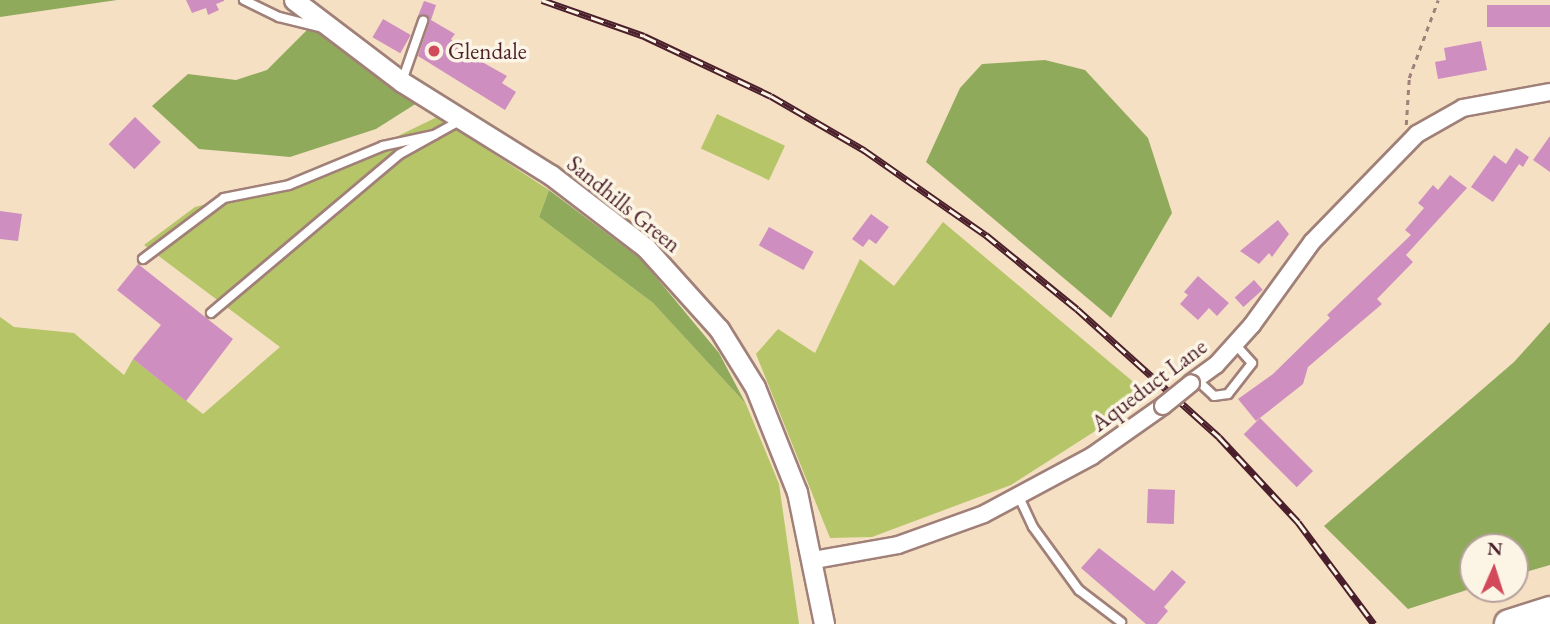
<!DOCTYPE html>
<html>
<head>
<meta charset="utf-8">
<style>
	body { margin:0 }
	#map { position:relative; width:1550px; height:624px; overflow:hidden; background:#f5e0c4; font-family:"EB Garamond",serif }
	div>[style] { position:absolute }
	.green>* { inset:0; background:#b5c567; transform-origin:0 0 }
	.forest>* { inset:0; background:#90aa5c }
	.building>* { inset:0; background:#ce8ebf; transform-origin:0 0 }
	.path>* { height:2.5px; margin-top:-1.25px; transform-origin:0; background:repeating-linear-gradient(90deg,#a08078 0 5px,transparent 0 10px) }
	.roads { filter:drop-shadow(2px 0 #a08078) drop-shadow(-2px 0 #a08078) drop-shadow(0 2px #a08078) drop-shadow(0 -2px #a08078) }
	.service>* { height:8px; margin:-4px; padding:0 4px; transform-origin:4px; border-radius:4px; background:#fff }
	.minor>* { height:16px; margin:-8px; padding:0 8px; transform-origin:8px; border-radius:8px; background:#fff }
	.tertiary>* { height:19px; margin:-9.5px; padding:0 9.5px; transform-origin:9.5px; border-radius:9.5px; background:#fff }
	.motorway>* { height:28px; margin:-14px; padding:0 14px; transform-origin:14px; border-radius:14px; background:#fff }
	.rail>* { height:7px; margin-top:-3.5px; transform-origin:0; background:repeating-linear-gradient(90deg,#fcf5e5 0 13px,#4a1f2b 0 26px); box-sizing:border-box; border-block:2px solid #4a1f2b }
	.bridges { filter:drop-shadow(2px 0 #a08078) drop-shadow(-2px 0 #a08078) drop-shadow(0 2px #a08078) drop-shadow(0 -2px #a08078) }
	.minor-bridge>* { height:16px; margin:-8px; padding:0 8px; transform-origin:8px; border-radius:8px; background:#fff }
	.dots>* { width:19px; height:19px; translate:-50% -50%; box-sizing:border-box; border:4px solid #fcf5e5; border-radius:50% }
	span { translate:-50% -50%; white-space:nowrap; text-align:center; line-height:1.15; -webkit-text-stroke:7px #fcf5e5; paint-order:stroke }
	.poi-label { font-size:23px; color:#4a1f2b }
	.left { translate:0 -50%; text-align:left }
	.street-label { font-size:23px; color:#4a1f2b }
	.north { position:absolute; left:1459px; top:533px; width:70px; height:70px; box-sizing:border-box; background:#fcf5e5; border:2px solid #b59f9b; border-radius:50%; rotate:3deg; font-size:19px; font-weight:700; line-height:28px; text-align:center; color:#4a1f2b }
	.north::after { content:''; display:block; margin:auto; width:24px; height:32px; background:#d1495b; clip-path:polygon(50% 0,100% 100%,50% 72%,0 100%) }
</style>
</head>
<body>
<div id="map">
	<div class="green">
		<div style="left:717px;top:114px;width:75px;height:38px;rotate:25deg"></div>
		<div style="clip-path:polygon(437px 117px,549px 190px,539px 217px,653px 303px,746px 404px,779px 484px,799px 624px,0 624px,0 317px,14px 327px,74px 333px,124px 375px,133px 359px,203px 414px,280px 347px,144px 245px,195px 207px,314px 177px)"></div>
		<div style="clip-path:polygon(943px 222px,1150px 396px,1011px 485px,872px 537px,830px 538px,756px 354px,778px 329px,815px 353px,860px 259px,894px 286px)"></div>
	</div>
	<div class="forest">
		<div style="clip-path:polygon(0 0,117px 0,0 17px)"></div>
		<div style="clip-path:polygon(310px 27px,417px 103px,376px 129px,290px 157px,199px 149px,152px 106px,188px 74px,236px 80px,267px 70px)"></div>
		<div style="clip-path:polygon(1045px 60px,1085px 70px,1148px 138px,1172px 213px,1111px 318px,926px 162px,960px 88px,982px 64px)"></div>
		<div style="clip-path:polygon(549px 190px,641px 259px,719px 353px,746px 404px,653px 303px,539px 217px)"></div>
		<div style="clip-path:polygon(1550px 322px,1550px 565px,1515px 575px,1515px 547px,1473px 547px,1473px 588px,1408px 609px,1324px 526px,1514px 362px)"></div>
	</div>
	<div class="building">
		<div style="clip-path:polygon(186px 0,224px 0,224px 1px,216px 4px,219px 10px,208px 15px,206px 8px,192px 13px)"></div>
		<div style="clip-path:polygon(424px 1px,436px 5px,431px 20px,455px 34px,451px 39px,459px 49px,507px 76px,502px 83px,516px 92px,505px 110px,418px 56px,429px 23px,426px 15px,418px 16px)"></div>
		<div style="left:1550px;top:5px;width:22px;height:63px;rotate:90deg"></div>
		<div style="left:383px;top:19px;width:32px;height:21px;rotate:30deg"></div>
		<div style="clip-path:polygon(1481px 41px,1487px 70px,1438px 79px,1435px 62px,1446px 60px,1444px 48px)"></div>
		<div style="left:135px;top:117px;width:36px;height:38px;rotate:44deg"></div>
		<div style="clip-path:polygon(1550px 136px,1550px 172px,1533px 160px)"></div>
		<div style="clip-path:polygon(1516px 148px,1529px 157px,1523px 167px,1519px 164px,1493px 202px,1471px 187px,1494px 155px,1506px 164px)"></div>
		<div style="clip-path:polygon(1450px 175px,1467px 188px,1406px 255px,1413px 262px,1377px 299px,1382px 304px,1308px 367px,1303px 384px,1256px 421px,1238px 399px,1273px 374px,1330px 318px,1327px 315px,1411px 235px,1405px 230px,1424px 208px,1418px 203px,1433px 185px,1438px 190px)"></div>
		<div style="clip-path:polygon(0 211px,22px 214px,18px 241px,0 239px)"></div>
		<div style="clip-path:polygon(871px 214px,889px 227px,876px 244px,869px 239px,863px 247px,852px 239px)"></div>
		<div style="clip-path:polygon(1278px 220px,1289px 234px,1272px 257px,1269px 253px,1259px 264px,1240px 251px)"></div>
		<div style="left:769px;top:227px;width:51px;height:21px;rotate:29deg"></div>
		<div style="clip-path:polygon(138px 264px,233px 339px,186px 401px,133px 359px,161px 325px,117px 290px)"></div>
		<div style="clip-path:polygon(1198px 276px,1229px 303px,1217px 316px,1209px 308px,1198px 320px,1180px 304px,1188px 295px,1184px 292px)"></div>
		<div style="left:1254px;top:280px;width:13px;height:26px;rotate:48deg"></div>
		<div style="left:1260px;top:418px;width:75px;height:23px;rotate:45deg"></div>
		<div style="left:1148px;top:489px;width:27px;height:34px;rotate:2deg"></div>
		<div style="clip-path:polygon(1099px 548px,1154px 591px,1172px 570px,1186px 582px,1164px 607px,1168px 611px,1157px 624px,1146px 624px,1081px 568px)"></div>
	</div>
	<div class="path">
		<div style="left:1406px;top:125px;width:47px;rotate:-86.3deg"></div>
		<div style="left:1409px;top:78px;width:83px;rotate:-69.6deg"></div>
	</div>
	<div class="roads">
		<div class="service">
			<div style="left:244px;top:0;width:39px;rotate:26deg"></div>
			<div style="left:279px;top:17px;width:45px;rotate:14deg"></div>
			<div style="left:402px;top:81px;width:64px;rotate:-70.7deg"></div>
			<div style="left:143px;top:259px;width:101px;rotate:-37deg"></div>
			<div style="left:224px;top:198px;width:66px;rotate:-11.3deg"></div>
			<div style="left:289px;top:185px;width:102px;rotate:-22.5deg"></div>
			<div style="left:383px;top:146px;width:52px;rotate:-12.2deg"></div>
			<div style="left:211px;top:313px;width:247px;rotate:-40.1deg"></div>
			<div style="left:400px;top:154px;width:70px;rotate:-29.1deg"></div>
			<div style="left:1197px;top:380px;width:23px;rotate:43deg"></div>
			<div style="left:1214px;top:396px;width:14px;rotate:-8deg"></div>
			<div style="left:1228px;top:394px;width:39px;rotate:-52deg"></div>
			<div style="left:1252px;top:363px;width:25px;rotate:-132deg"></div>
			<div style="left:1019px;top:497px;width:33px;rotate:65deg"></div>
			<div style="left:1033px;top:527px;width:78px;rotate:53.9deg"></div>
			<div style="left:1079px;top:590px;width:53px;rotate:37.3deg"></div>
		</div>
		<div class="minor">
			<div style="left:1191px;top:383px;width:31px;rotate:-36deg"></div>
			<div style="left:1216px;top:365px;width:54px;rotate:-48deg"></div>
			<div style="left:1252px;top:325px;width:102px;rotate:-54.1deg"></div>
			<div style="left:1312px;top:242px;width:151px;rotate:-45.8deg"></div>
			<div style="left:1417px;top:134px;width:53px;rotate:-29.5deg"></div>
			<div style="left:1463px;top:108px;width:88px;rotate:-10.4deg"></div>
			<div style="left:814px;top:560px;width:85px;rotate:-10.1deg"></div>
			<div style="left:898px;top:545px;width:91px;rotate:-19.8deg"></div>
			<div style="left:984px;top:514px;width:123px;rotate:-28.2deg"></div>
			<div style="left:1092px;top:456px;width:87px;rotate:-35.2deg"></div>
		</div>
		<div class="tertiary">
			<div style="left:294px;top:0;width:136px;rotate:37.2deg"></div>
			<div style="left:402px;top:82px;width:176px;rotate:32deg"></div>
			<div style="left:551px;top:175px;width:120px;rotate:37.5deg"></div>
			<div style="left:646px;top:248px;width:109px;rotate:48deg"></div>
			<div style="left:719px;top:329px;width:68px;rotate:58.2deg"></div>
			<div style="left:755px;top:387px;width:113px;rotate:68.2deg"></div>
			<div style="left:797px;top:492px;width:135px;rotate:78.4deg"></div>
		</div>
		<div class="motorway">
			<div style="left:1509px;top:624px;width:43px;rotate:-17.6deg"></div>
		</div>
	</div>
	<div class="rail">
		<div style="left:542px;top:0;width:108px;rotate:19.4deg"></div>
		<div style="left:644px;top:36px;width:140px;rotate:25.3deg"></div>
		<div style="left:771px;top:96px;width:108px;rotate:30.1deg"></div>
		<div style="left:864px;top:150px;width:149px;rotate:34.9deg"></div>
		<div style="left:986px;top:235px;width:117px;rotate:39.1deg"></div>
		<div style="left:1077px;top:309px;width:191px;rotate:42deg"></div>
		<div style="left:1219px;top:437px;width:116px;rotate:47.1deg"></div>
		<div style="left:1298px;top:522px;width:127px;rotate:53.3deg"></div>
	</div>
	<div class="bridges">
		<div class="minor-bridge">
			<div style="left:1163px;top:406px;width:36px;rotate:-39deg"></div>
		</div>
	</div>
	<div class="dots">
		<div style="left:434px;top:51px;background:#d1495b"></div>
	</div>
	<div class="poi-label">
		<span class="left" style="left:448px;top:51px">Glendale</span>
	</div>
	<div class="street-label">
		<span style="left:624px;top:204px;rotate:39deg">Sandhills Green</span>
		<span style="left:1149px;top:385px;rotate:-37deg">Aqueduct Lane</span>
	</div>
	<div class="north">N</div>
</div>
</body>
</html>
